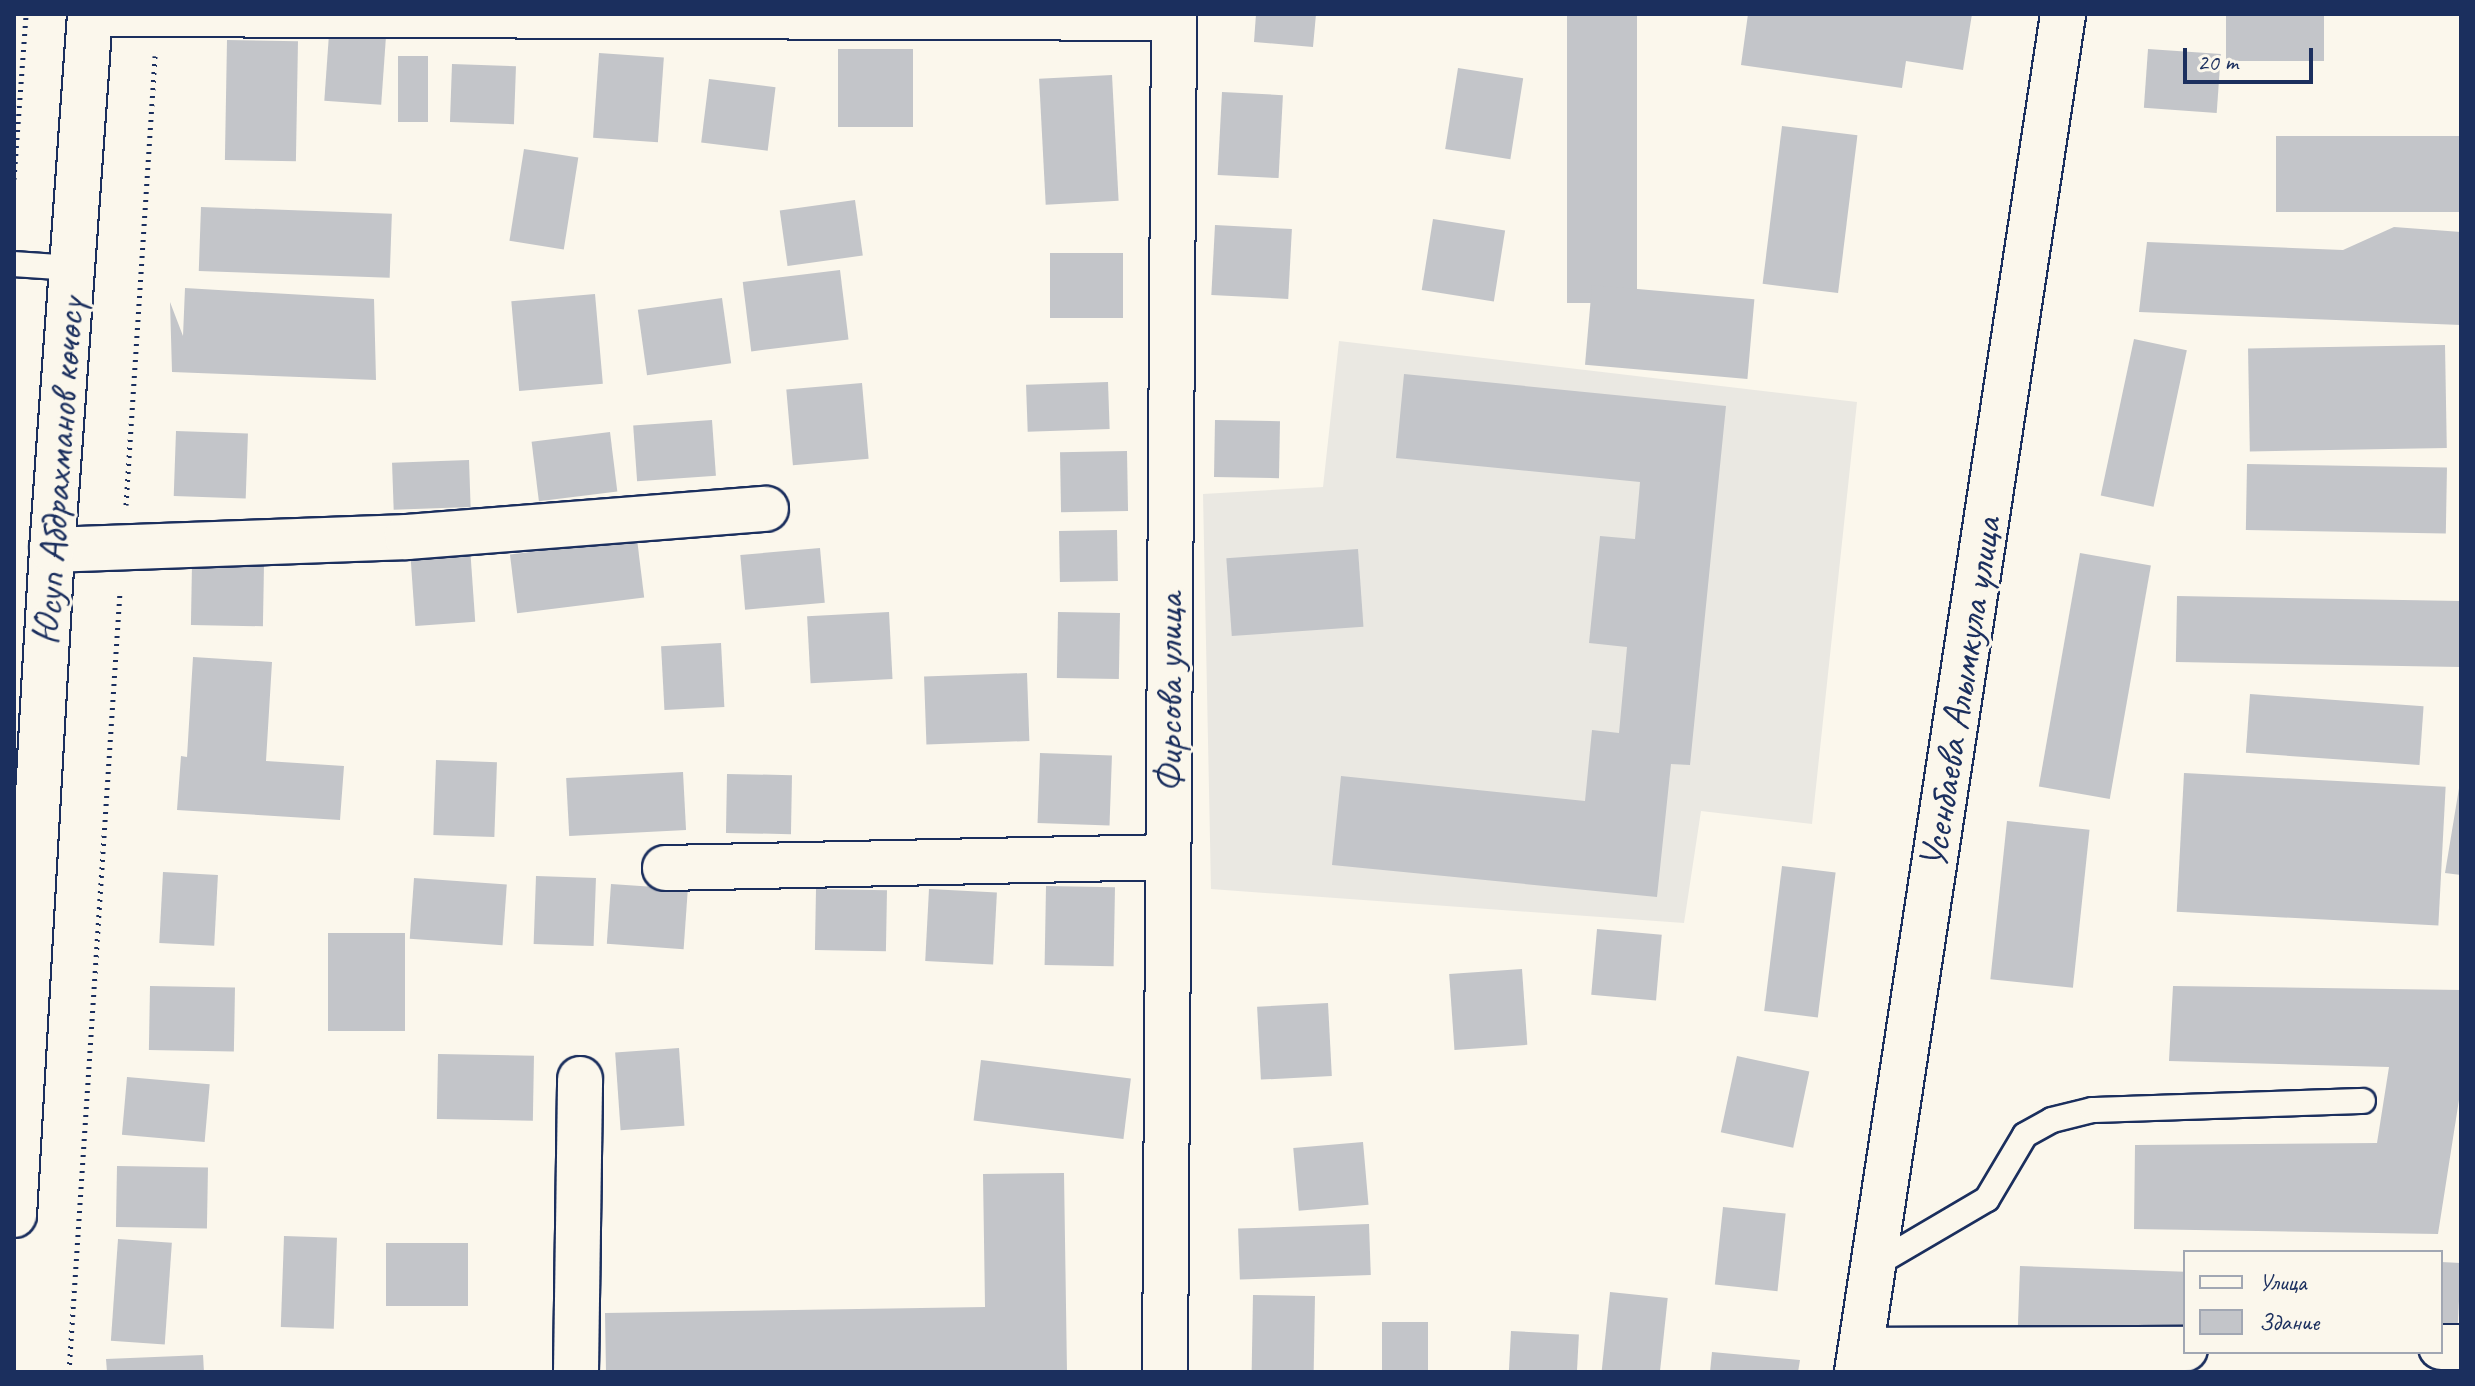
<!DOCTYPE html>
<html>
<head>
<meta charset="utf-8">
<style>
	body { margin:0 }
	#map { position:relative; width:2475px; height:1386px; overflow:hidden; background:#fbf7ec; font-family:Caveat,sans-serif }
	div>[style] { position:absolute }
	.built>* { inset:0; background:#eae8e2 }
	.building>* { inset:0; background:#c3c5c9; transform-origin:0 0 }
	.path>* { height:5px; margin-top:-2.5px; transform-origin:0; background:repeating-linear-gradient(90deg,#1b2f5e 0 2px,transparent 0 8px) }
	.roads { filter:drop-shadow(2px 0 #1b2f5e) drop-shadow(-2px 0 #1b2f5e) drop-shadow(0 2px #1b2f5e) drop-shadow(0 -2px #1b2f5e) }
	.lane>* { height:24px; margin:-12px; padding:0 12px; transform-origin:12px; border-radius:12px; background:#fbf7ec }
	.street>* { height:44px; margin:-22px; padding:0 22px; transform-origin:22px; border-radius:22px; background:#fbf7ec }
	.secondary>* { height:44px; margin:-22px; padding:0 22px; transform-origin:22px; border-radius:22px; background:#fbf7ec }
	.primary>* { height:44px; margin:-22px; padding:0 22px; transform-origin:22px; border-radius:22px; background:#fbf7ec }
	span { translate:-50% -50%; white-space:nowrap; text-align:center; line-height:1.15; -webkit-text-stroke:6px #fbf7ec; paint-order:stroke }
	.street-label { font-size:40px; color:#1b2f5e }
	.frame { position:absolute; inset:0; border:16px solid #1b2f5e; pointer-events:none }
	.legend { position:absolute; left:2183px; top:1250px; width:260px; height:104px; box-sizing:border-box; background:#fbf7ec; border:2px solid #a1a7b3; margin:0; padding:10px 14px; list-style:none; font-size:24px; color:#1b2f5e }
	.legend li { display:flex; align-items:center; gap:16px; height:40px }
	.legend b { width:40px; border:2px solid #a1a7b3 }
	.scale { position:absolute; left:2183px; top:48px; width:130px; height:36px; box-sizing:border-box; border:4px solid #1b2f5e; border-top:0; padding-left:10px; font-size:24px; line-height:28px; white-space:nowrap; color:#1b2f5e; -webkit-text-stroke:6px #fbf7ec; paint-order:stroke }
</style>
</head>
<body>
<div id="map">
	<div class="built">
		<div style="clip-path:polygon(1339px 341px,1857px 402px,1812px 824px,1701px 811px,1684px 923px,1211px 889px,1203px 494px,1323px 487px)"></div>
	</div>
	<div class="building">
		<div style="clip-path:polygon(1256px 14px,1316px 14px,1313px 47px,1254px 42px)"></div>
		<div style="left:1567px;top:14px;width:70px;height:289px"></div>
		<div style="clip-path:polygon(1748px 14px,1972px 14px,1963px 70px,1906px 61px,1902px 88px,1741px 65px)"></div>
		<div style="left:2226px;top:14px;width:98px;height:47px"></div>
		<div style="left:329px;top:34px;width:57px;height:67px;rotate:4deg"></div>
		<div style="left:227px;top:40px;width:71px;height:120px;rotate:1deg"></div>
		<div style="left:913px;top:49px;width:78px;height:75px;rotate:90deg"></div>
		<div style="left:2148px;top:49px;width:73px;height:59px;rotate:4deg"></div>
		<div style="left:599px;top:53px;width:65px;height:85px;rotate:4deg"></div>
		<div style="left:398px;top:56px;width:30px;height:66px"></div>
		<div style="left:452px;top:64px;width:64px;height:58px;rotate:2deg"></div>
		<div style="left:1458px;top:68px;width:66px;height:82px;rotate:9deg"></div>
		<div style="left:1112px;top:75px;width:126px;height:73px;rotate:87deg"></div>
		<div style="left:709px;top:79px;width:67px;height:64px;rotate:7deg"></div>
		<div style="left:1222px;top:92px;width:61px;height:83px;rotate:3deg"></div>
		<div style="left:1782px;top:126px;width:76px;height:159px;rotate:7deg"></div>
		<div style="left:2461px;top:136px;width:76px;height:185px;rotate:90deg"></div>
		<div style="left:524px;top:149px;width:55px;height:93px;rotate:9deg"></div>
		<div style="left:855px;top:200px;width:56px;height:76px;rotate:82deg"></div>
		<div style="left:201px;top:207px;width:191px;height:64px;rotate:2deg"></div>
		<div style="left:1433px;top:219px;width:73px;height:72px;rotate:9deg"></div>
		<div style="left:1215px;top:225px;width:77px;height:70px;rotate:3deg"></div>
		<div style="clip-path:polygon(2394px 227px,2461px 232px,2461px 325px,2139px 312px,2147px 242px,2343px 250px)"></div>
		<div style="left:1050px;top:253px;width:73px;height:65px"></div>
		<div style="left:840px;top:270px;width:70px;height:98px;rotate:83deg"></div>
		<div style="left:1592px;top:285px;width:163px;height:80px;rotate:5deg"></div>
		<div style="clip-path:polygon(185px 288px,374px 299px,376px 380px,172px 372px,170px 302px,183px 336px)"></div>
		<div style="left:595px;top:294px;width:90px;height:84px;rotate:85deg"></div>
		<div style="left:722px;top:298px;width:66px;height:85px;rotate:82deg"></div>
		<div style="left:2134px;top:339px;width:54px;height:160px;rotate:12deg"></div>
		<div style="left:2445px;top:345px;width:103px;height:197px;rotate:89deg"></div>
		<div style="clip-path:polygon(1404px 374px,1726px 406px,1690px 765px,1671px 764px,1657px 897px,1332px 865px,1341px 776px,1585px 801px,1592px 730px,1619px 733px,1627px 647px,1589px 643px,1600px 536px,1635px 539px,1640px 482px,1396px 458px)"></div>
		<div style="left:1108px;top:382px;width:47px;height:82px;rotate:88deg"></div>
		<div style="left:862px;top:383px;width:76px;height:76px;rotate:85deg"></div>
		<div style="left:712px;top:420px;width:56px;height:79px;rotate:86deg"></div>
		<div style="left:1215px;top:420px;width:65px;height:57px;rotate:1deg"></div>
		<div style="left:176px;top:431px;width:72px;height:65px;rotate:2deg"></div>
		<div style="left:610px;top:432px;width:60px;height:79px;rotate:83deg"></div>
		<div style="left:1127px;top:451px;width:60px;height:67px;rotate:89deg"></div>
		<div style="left:469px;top:460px;width:47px;height:77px;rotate:88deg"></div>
		<div style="left:2247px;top:464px;width:200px;height:66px;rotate:1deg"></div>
		<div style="left:1117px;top:530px;width:51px;height:58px;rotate:89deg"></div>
		<div style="left:637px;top:539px;width:59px;height:128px;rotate:83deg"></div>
		<div style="left:470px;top:547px;width:75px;height:60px;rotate:86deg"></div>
		<div style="left:820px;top:548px;width:55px;height:80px;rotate:85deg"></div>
		<div style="left:1358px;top:549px;width:78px;height:132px;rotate:86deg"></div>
		<div style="left:2080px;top:553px;width:72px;height:237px;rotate:10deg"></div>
		<div style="left:192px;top:564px;width:72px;height:61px;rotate:1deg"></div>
		<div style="left:2177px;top:596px;width:284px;height:66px;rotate:1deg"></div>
		<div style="left:889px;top:612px;width:67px;height:82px;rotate:87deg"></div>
		<div style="left:1058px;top:612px;width:62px;height:66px;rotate:1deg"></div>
		<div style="left:721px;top:643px;width:64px;height:60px;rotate:87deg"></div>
		<div style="clip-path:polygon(193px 657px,272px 662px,266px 761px,344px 766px,340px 820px,177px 810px,181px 756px,187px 757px)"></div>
		<div style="left:1027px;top:673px;width:68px;height:103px;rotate:88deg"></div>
		<div style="left:2250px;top:694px;width:174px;height:59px;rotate:4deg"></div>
		<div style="left:1040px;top:753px;width:72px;height:70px;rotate:2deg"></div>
		<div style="left:436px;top:760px;width:61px;height:75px;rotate:2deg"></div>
		<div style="left:683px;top:772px;width:58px;height:117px;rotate:87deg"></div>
		<div style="left:2184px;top:773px;width:262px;height:139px;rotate:3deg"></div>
		<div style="left:727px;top:774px;width:65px;height:59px;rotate:1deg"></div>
		<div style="clip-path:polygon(2461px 776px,2461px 875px,2445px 873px)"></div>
		<div style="left:2007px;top:821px;width:83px;height:159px;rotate:6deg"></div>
		<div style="left:1782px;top:866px;width:54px;height:146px;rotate:7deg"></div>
		<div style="left:163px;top:872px;width:55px;height:71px;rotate:3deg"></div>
		<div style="left:536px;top:876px;width:60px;height:68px;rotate:2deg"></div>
		<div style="left:414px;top:878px;width:93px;height:61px;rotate:4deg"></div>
		<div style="left:611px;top:884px;width:77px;height:60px;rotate:4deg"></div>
		<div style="left:1046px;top:886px;width:69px;height:79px;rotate:1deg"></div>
		<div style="left:816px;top:889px;width:71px;height:61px;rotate:1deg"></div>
		<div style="left:929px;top:889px;width:68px;height:72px;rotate:3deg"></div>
		<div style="left:1597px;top:929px;width:65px;height:66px;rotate:5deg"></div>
		<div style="left:328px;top:933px;width:77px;height:98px"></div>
		<div style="left:1522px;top:969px;width:76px;height:73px;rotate:86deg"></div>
		<div style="left:150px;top:986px;width:85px;height:64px;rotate:1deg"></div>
		<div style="clip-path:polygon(2173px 986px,2461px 990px,2461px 1087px,2438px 1234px,2134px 1229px,2135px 1145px,2377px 1143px,2389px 1067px,2169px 1061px)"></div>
		<div style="left:1328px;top:1003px;width:73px;height:71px;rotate:87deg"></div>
		<div style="left:679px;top:1048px;width:78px;height:64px;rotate:86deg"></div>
		<div style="left:438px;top:1054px;width:96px;height:65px;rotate:1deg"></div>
		<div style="left:1737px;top:1056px;width:74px;height:78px;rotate:12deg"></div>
		<div style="left:981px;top:1060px;width:151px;height:61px;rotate:7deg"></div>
		<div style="left:127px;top:1077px;width:83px;height:58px;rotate:5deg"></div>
		<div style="left:1363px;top:1142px;width:63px;height:70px;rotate:85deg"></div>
		<div style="left:117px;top:1166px;width:91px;height:61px;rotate:1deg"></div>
		<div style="clip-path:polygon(1064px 1173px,1067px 1372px,606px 1372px,605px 1313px,985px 1307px,983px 1174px)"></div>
		<div style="left:1723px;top:1207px;width:63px;height:78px;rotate:6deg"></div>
		<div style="left:1369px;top:1224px;width:51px;height:131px;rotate:88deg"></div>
		<div style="left:284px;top:1236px;width:53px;height:91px;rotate:2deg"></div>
		<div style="left:118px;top:1239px;width:54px;height:102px;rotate:4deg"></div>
		<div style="left:386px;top:1243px;width:82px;height:63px"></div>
		<div style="left:2441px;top:1262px;width:20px;height:68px;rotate:3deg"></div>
		<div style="left:2020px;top:1266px;width:165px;height:66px;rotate:2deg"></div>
		<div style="left:1610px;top:1292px;width:58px;height:81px;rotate:6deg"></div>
		<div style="left:1253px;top:1295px;width:62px;height:77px;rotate:1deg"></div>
		<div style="left:1382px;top:1322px;width:46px;height:50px"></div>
		<div style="left:1511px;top:1331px;width:68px;height:41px;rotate:3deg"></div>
		<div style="clip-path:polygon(1712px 1352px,1800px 1360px,1798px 1372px,1710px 1372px)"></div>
		<div style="clip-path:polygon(203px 1355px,204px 1372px,107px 1372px,106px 1359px)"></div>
	</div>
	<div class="path">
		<div style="left:14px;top:179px;width:165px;rotate:-85.8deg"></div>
		<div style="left:126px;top:505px;width:450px;rotate:-86.3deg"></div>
		<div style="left:69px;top:1372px;width:783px;rotate:-86.26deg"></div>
	</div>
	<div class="roads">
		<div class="lane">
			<div style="left:14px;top:264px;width:58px;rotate:3.9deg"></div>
			<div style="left:1873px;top:1266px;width:132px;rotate:-30.4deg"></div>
			<div style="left:1987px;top:1199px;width:74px;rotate:-59.3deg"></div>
			<div style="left:2025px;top:1135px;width:31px;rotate:-29deg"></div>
			<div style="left:2052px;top:1120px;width:41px;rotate:-14deg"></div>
			<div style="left:2092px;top:1110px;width:271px;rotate:-1.9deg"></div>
		</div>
		<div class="street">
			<div style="left:105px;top:14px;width:1069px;rotate:0.21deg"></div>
			<div style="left:52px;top:550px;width:355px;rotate:-2.1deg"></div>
			<div style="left:407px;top:537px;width:360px;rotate:-4.5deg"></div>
			<div style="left:665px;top:868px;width:503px;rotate:-1.25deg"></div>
			<div style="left:2441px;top:1347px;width:20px"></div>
			<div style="left:1861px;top:1350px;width:324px;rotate:-0.2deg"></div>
			<div style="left:576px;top:1372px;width:293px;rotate:-89.2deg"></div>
			<div style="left:1165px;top:1372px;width:1358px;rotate:-89.62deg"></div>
		</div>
		<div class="secondary">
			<div style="left:1857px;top:1372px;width:1374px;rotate:-81.37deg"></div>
		</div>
		<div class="primary">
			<div style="left:14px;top:1215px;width:666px;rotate:-86.73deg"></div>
			<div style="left:52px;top:550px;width:537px;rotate:-85.94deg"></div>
		</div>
	</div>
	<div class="street-label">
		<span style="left:58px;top:471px;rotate:-86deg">Юсуп Абдрахманов көчөсү</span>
		<span style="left:1169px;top:693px;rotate:-90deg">Фирсова улица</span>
		<span style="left:1960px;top:693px;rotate:-81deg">Усенбаева Алымкула улица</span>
	</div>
	<div class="frame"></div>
	<ul class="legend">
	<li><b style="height:10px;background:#fbf7ec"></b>Улица</li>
	<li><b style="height:22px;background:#c3c5c9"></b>Здание</li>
	</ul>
	<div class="scale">20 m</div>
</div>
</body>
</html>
